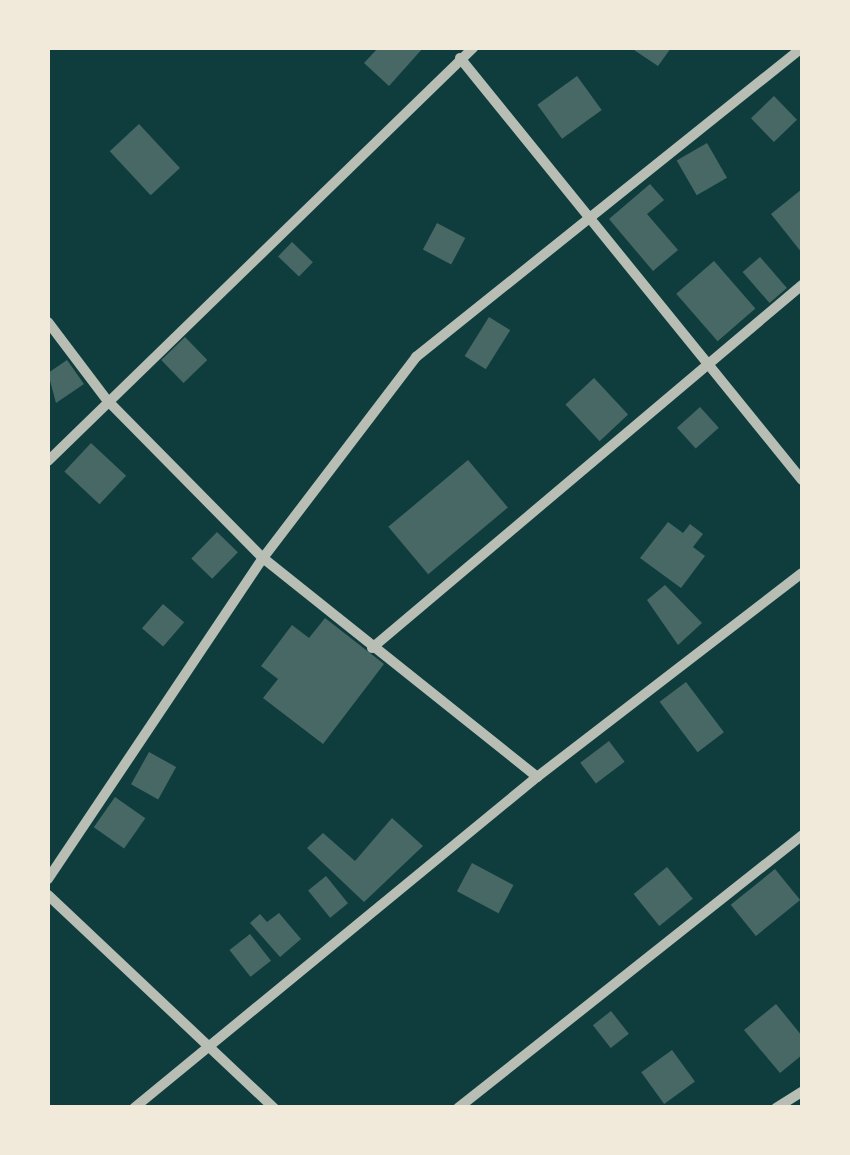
<!DOCTYPE html>
<html>
<head>
<meta charset="utf-8">
<style>
	body { margin:0 }
	#map { position:relative; width:850px; height:1155px; overflow:hidden; background:#0f3d3e; font-family:"Playfair Display",serif }
	div>[style] { position:absolute }
	.building>* { inset:0; background:#486865; transform-origin:0 0 }
	.minor>* { height:10px; margin:-5px; padding:0 5px; transform-origin:5px; border-radius:5px; background:#b8beb3 }
	span { translate:-50% -50%; white-space:nowrap; text-align:center; line-height:1.15; -webkit-text-stroke:10px #f1e9da; paint-order:stroke }
	.frame { position:absolute; inset:0; border:50px solid #f1e9da; pointer-events:none }
</style>
</head>
<body>
<div id="map">
	<div class="building">
		<div style="clip-path:polygon(378px 48px,423px 48px,389px 86px,364px 63px)"></div>
		<div style="clip-path:polygon(631px 48px,671px 48px,658px 66px)"></div>
		<div style="left:577px;top:76px;width:42px;height:49px;rotate:54deg"></div>
		<div style="left:774px;top:96px;width:33px;height:32px;rotate:46deg"></div>
		<div style="left:139px;top:124px;width:60px;height:40px;rotate:47deg"></div>
		<div style="left:707px;top:143px;width:40px;height:35px;rotate:60deg"></div>
		<div style="clip-path:polygon(650px 184px,664px 200px,647px 214px,678px 250px,653px 271px,609px 219px)"></div>
		<div style="clip-path:polygon(802px 189px,802px 253px,771px 214px)"></div>
		<div style="left:437px;top:223px;width:32px;height:30px;rotate:28deg"></div>
		<div style="left:292px;top:242px;width:29px;height:20px;rotate:44deg"></div>
		<div style="left:760px;top:257px;width:41px;height:23px;rotate:49deg"></div>
		<div style="left:714px;top:261px;width:63px;height:50px;rotate:49deg"></div>
		<div style="left:489px;top:317px;width:25px;height:46px;rotate:32deg"></div>
		<div style="left:185px;top:337px;width:32px;height:33px;rotate:46deg"></div>
		<div style="clip-path:polygon(67px 360px,84px 384px,56px 403px,48px 373px)"></div>
		<div style="left:594px;top:378px;width:50px;height:39px;rotate:47deg"></div>
		<div style="left:700px;top:407px;width:28px;height:31px;rotate:48deg"></div>
		<div style="left:91px;top:443px;width:48px;height:39px;rotate:43deg"></div>
		<div style="left:468px;top:460px;width:62px;height:104px;rotate:50deg"></div>
		<div style="clip-path:polygon(668px 522px,683px 533px,690px 524px,703px 534px,693px 547px,705px 556px,681px 588px,640px 558px)"></div>
		<div style="left:217px;top:532px;width:29px;height:37px;rotate:44deg"></div>
		<div style="clip-path:polygon(665px 585px,702px 623px,678px 645px,647px 600px)"></div>
		<div style="left:163px;top:604px;width:28px;height:32px;rotate:41deg"></div>
		<div style="clip-path:polygon(325px 618px,384px 664px,323px 744px,263px 698px,278px 679px,261px 666px,292px 625px,309px 638px)"></div>
		<div style="left:686px;top:682px;width:63px;height:33px;rotate:53deg"></div>
		<div style="left:609px;top:741px;width:26px;height:36px;rotate:53deg"></div>
		<div style="left:149px;top:752px;width:31px;height:37px;rotate:29deg"></div>
		<div style="left:115px;top:797px;width:37px;height:37px;rotate:35deg"></div>
		<div style="clip-path:polygon(392px 818px,423px 846px,364px 902px,307px 848px,323px 833px,355px 861px)"></div>
		<div style="left:472px;top:863px;width:47px;height:32px;rotate:28deg"></div>
		<div style="left:667px;top:867px;width:41px;height:43px;rotate:51deg"></div>
		<div style="left:775px;top:869px;width:40px;height:57px;rotate:51deg"></div>
		<div style="left:326px;top:876px;width:35px;height:23px;rotate:51deg"></div>
		<div style="clip-path:polygon(279px 913px,301px 939px,280px 957px,250px 923px,260px 914px,267px 922px)"></div>
		<div style="left:250px;top:934px;width:34px;height:26px;rotate:52deg"></div>
		<div style="clip-path:polygon(776px 1004px,802px 1036px,802px 1055px,780px 1073px,744px 1030px)"></div>
		<div style="left:611px;top:1011px;width:29px;height:23px;rotate:52deg"></div>
		<div style="left:672px;top:1050px;width:39px;height:38px;rotate:54deg"></div>
	</div>
	<div class="minor">
		<div style="left:460px;top:58px;width:543px;rotate:50.98deg"></div>
		<div style="left:48px;top:322px;width:98px;rotate:52.9deg"></div>
		<div style="left:107px;top:400px;width:222px;rotate:45.4deg"></div>
		<div style="left:263px;top:558px;width:351px;rotate:38.6deg"></div>
		<div style="left:48px;top:461px;width:593px;rotate:-44.18deg"></div>
		<div style="left:372px;top:648px;width:563px;rotate:-40.17deg"></div>
		<div style="left:48px;top:879px;width:386px;rotate:-56.2deg"></div>
		<div style="left:263px;top:558px;width:253px;rotate:-52.7deg"></div>
		<div style="left:416px;top:357px;width:494px;rotate:-38.7deg"></div>
		<div style="left:48px;top:895px;width:311px;rotate:43.3deg"></div>
		<div style="left:134px;top:1108px;width:522px;rotate:-39.4deg"></div>
		<div style="left:537px;top:777px;width:334px;rotate:-37.6deg"></div>
		<div style="left:458px;top:1108px;width:439px;rotate:-38.4deg"></div>
		<div style="left:776px;top:1108px;width:31px;rotate:-32deg"></div>
	</div>
	<div class="frame"></div>
</div>
</body>
</html>
